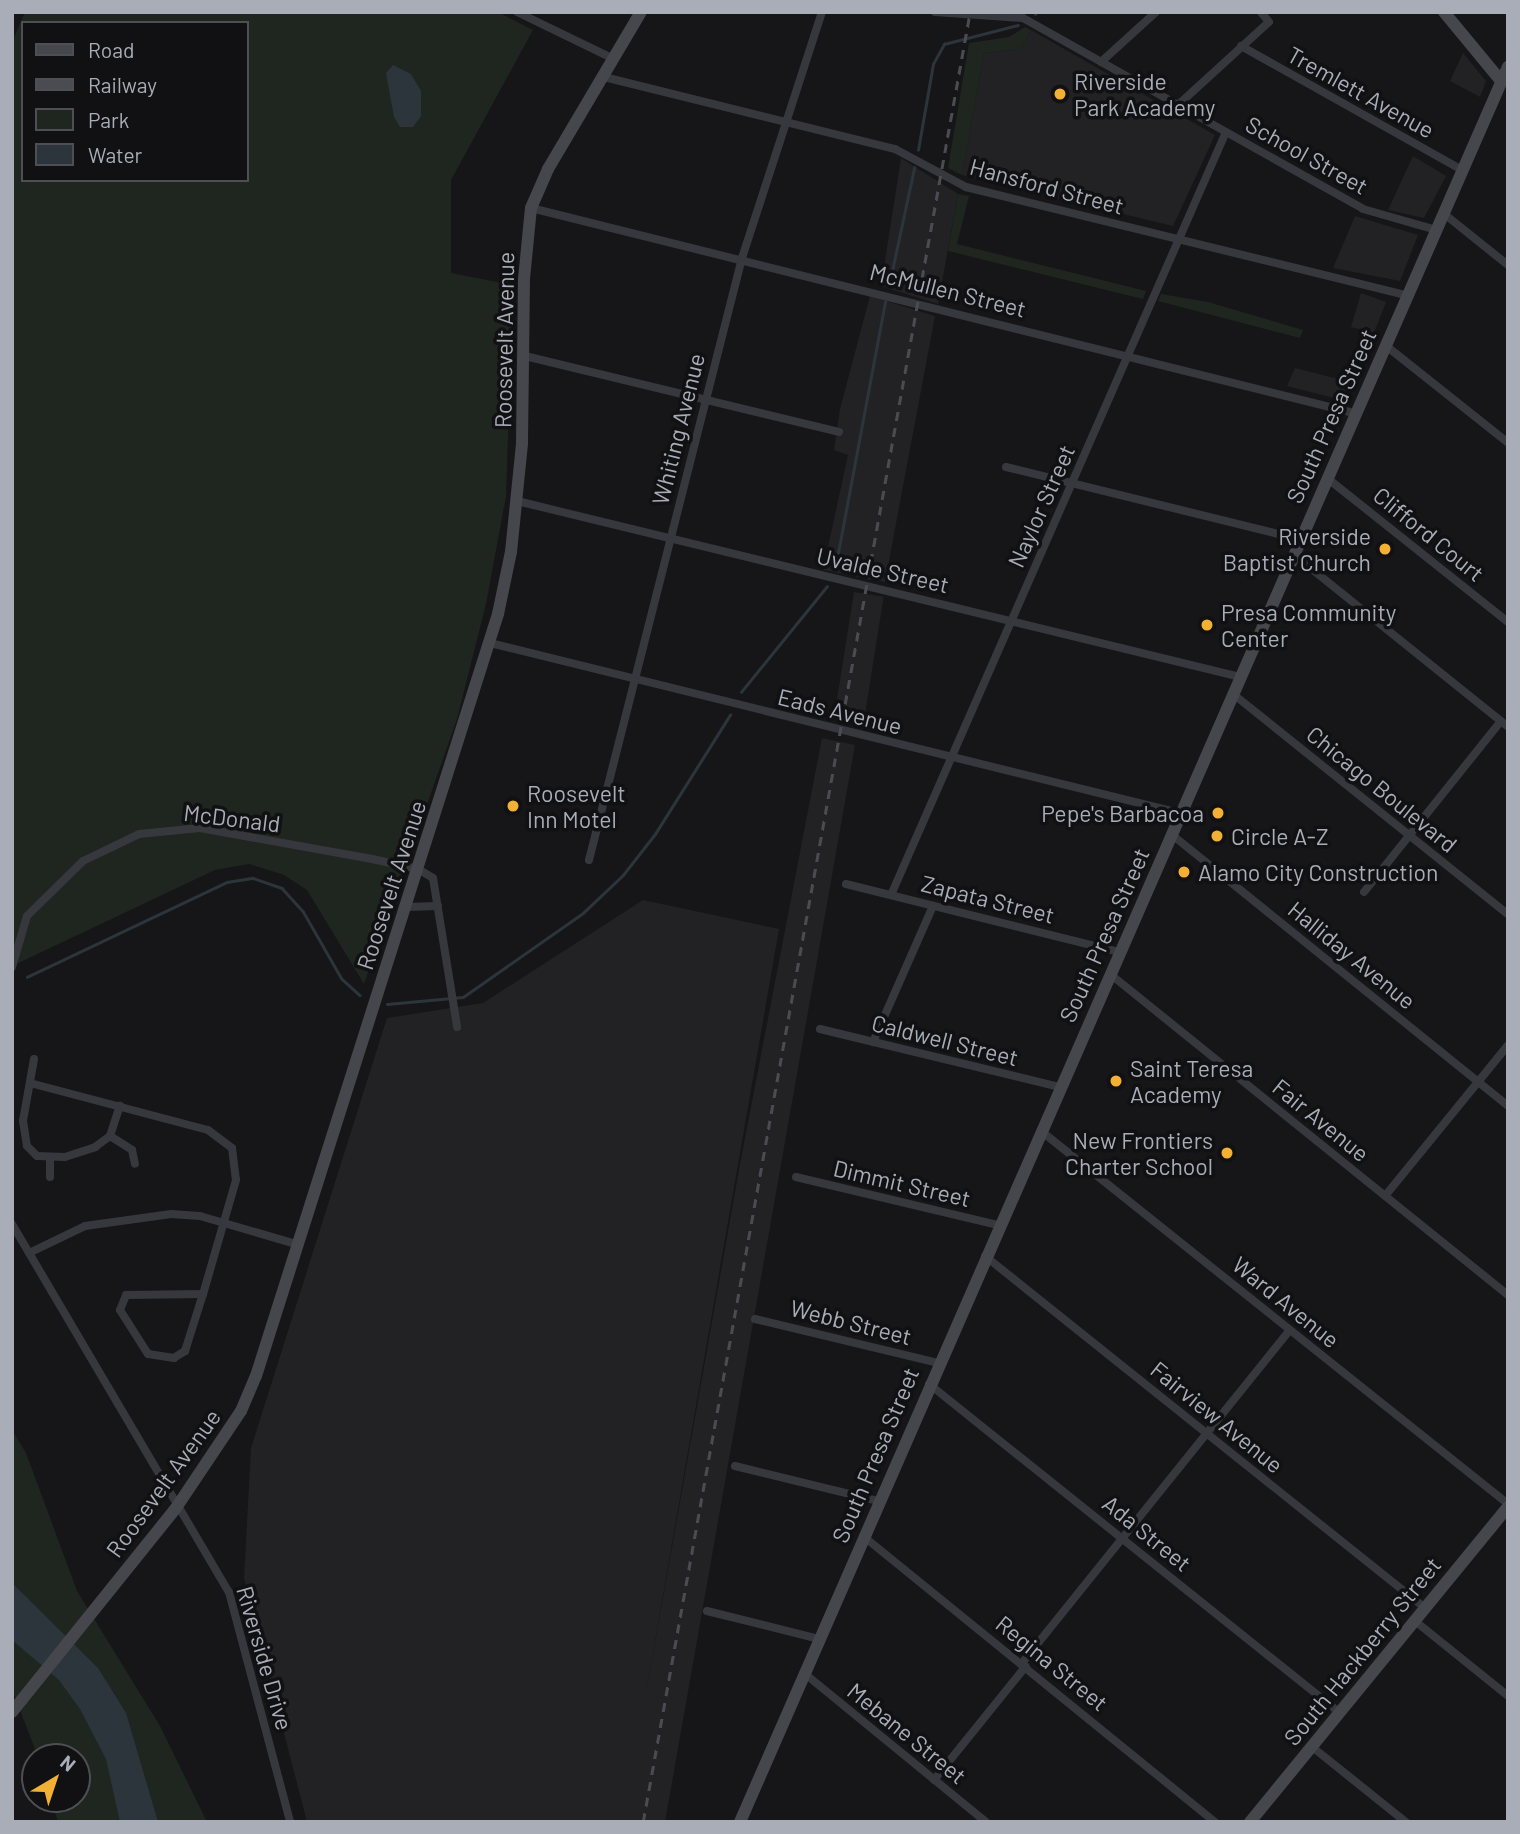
<!DOCTYPE html>
<html>
<head>
<meta charset="utf-8">
<style>
	body { margin:0 }
	#map { position:relative; width:1520px; height:1834px; overflow:hidden; background:#161618; font-family:Barlow,sans-serif }
	div>[style] { position:absolute }
	.built>* { inset:0; background:#222225; transform-origin:0 0 }
	.green>* { inset:0; background:#1e261f }
	.water>* { inset:0; background:#2c353c }
	.stream>* { height:2.5px; margin:-1.25px; padding:0 1.25px; transform-origin:1.25px; border-radius:1.25px; background:#2c353c }
	.street>* { height:8px; margin:-4px; padding:0 4px; transform-origin:4px; border-radius:4px; background:#37383d }
	.secondary>* { height:12px; margin:-6px; padding:0 6px; transform-origin:6px; border-radius:6px; background:#45474d }
	.rail>* { height:2.5px; margin-top:-1.25px; transform-origin:0; background:repeating-linear-gradient(90deg,#4a4c52 0 9px,transparent 0 16px) }
	.dots>* { width:19px; height:19px; translate:-50% -50%; box-sizing:border-box; border:4px solid #111113; border-radius:50% }
	span { translate:-50% -50%; white-space:nowrap; text-align:center; line-height:1.15; -webkit-text-stroke:7px #111113; paint-order:stroke }
	.poi-label { font-size:23px; color:#a8adb8 }
	.left { translate:0 -50%; text-align:left }
	.right { translate:-100% -50%; text-align:right }
	.street-label { font-size:23px; color:#a8adb8 }
	.frame { position:absolute; inset:0; border:14px solid #a8adb8; pointer-events:none }
	.legend { position:absolute; left:21px; top:21px; width:228px; height:161px; box-sizing:border-box; background:#111113; border:2px solid #4d4f55; margin:0; padding:9px 12px; list-style:none; font-size:21px; color:#a8adb8 }
	.legend li { display:flex; align-items:center; gap:14px; height:35px }
	.legend b { width:35px; border:2px solid #4d4f55 }
	.north { position:absolute; left:21px; top:1743px; width:70px; height:70px; box-sizing:border-box; background:#111113; border:2px solid #4d4f55; border-radius:50%; rotate:39deg; font-size:19px; font-weight:700; line-height:28px; text-align:center; color:#a8adb8 }
	.north::after { content:''; display:block; margin:auto; width:24px; height:32px; background:#f2b134; clip-path:polygon(50% 0,100% 100%,50% 72%,0 100%) }
</style>
</head>
<body>
<div id="map">
	<div class="built">
		<div style="clip-path:polygon(1031px 30px,1215px 135px,1173px 226px,962px 175px,984px 53px,1020px 49px)"></div>
		<div style="clip-path:polygon(1463px 53px,1486px 81px,1480px 97px,1450px 81px)"></div>
		<div style="clip-path:polygon(1413px 156px,1446px 176px,1424px 218px,1388px 210px)"></div>
		<div style="clip-path:polygon(901px 158px,958px 194px,938px 304px,881px 286px)"></div>
		<div style="clip-path:polygon(1355px 216px,1418px 235px,1400px 281px,1333px 268px)"></div>
		<div style="clip-path:polygon(1361px 293px,1386px 302px,1374px 333px,1351px 327px)"></div>
		<div style="clip-path:polygon(870px 296px,935px 316px,885px 582px,823px 570px,848px 455px,834px 450px,840px 409px)"></div>
		<div style="clip-path:polygon(1295px 368px,1354px 383px,1342px 400px,1287px 386px)"></div>
		<div style="left:854px;top:592px;width:30px;height:127px;rotate:9deg"></div>
		<div style="clip-path:polygon(822px 738px,855px 745px,665px 1822px,307px 1822px,244px 1578px,251px 1448px,387px 1018px,483px 1003px,643px 900px,779px 929px,642px 1716px,740px 1164px)"></div>
	</div>
	<div class="green">
		<div style="clip-path:polygon(evenodd,25px 12px,498px 12px,533px 30px,451px 180px,451px 273px,513px 285px,506px 496px,486px 604px,457px 719px,364px 984px,307px 890px,284px 875px,249px 864px,215px 870px,12px 966px,12px 42px,25px 12px,23px 23px,247px 23px,247px 180px,23px 180px,23px 23px)"></div>
		<div style="clip-path:polygon(1025px 27px,1031px 30px,1020px 49px,984px 53px,962px 175px,948px 168px,969px 43px,1009px 37px)"></div>
		<div style="clip-path:polygon(958px 194px,969px 196px,957px 244px,1146px 291px,1143px 299px,948px 251px)"></div>
		<div style="clip-path:polygon(1161px 294px,1208px 302px,1303px 330px,1300px 338px,1158px 301px)"></div>
		<div style="clip-path:polygon(12px 1430px,26px 1453px,77px 1591px,160px 1726px,207px 1822px,58px 1822px,51px 1799px,77px 1799px,77px 1757px,38px 1757px,12px 1689px)"></div>
	</div>
	<div class="water">
		<div style="clip-path:polygon(393px 65px,411px 74px,421px 91px,421px 116px,413px 127px,400px 127px,394px 117px,386px 73px)"></div>
		<div style="clip-path:polygon(12px 1583px,98px 1668px,126px 1713px,158px 1822px,120px 1822px,106px 1759px,80px 1709px,59px 1680px,12px 1640px)"></div>
	</div>
	<div class="stream">
		<div style="left:1035px;top:14px;width:3px;rotate:-45deg"></div>
		<div style="left:918px;top:150px;width:87px;rotate:-80.1deg"></div>
		<div style="left:933px;top:64px;width:23px;rotate:-61deg"></div>
		<div style="left:944px;top:44px;width:76px;rotate:-14.4deg"></div>
		<div style="left:889px;top:285px;width:120px;rotate:-77.9deg"></div>
		<div style="left:835px;top:569px;width:272px;rotate:-79.4deg"></div>
		<div style="left:741px;top:692px;width:136px;rotate:-50.9deg"></div>
		<div style="left:27px;top:977px;width:221px;rotate:-25.4deg"></div>
		<div style="left:227px;top:882px;width:26px;rotate:-9deg"></div>
		<div style="left:253px;top:878px;width:31px;rotate:19deg"></div>
		<div style="left:282px;top:888px;width:31px;rotate:48deg"></div>
		<div style="left:303px;top:911px;width:78px;rotate:60.2deg"></div>
		<div style="left:342px;top:979px;width:24px;rotate:42deg"></div>
		<div style="left:387px;top:1004px;width:76px;rotate:-5.3deg"></div>
		<div style="left:463px;top:997px;width:146px;rotate:-35deg"></div>
		<div style="left:583px;top:913px;width:55px;rotate:-43.5deg"></div>
		<div style="left:623px;top:875px;width:52px;rotate:-52deg"></div>
		<div style="left:655px;top:834px;width:141px;rotate:-57.8deg"></div>
	</div>
	<div class="street">
		<div style="left:517px;top:12px;width:108px;rotate:25.9deg"></div>
		<div style="left:935px;top:12px;width:88px;rotate:3.9deg"></div>
		<div style="left:1023px;top:18px;width:390px;rotate:29.3deg"></div>
		<div style="left:1363px;top:209px;width:76px;rotate:16deg"></div>
		<div style="left:1241px;top:46px;width:253px;rotate:29.3deg"></div>
		<div style="left:1101px;top:62px;width:74px;rotate:-42.3deg"></div>
		<div style="left:604px;top:77px;width:300px;rotate:13.9deg"></div>
		<div style="left:895px;top:149px;width:81px;rotate:28.2deg"></div>
		<div style="left:966px;top:187px;width:453px;rotate:13.8deg"></div>
		<div style="left:1178px;top:105px;width:123px;rotate:-42.4deg"></div>
		<div style="left:1269px;top:22px;width:13px;rotate:-129deg"></div>
		<div style="left:531px;top:208px;width:848px;rotate:13.99deg"></div>
		<div style="left:1443px;top:213px;width:83px;rotate:38.7deg"></div>
		<div style="left:1385px;top:345px;width:157px;rotate:38.5deg"></div>
		<div style="left:525px;top:356px;width:323px;rotate:13.6deg"></div>
		<div style="left:1006px;top:467px;width:303px;rotate:13.8deg"></div>
		<div style="left:1327px;top:478px;width:231px;rotate:38.5deg"></div>
		<div style="left:517px;top:501px;width:744px;rotate:13.68deg"></div>
		<div style="left:1293px;top:554px;width:276px;rotate:38.8deg"></div>
		<div style="left:490px;top:643px;width:711px;rotate:13.84deg"></div>
		<div style="left:1233px;top:694px;width:352px;rotate:38.7deg"></div>
		<div style="left:1171px;top:834px;width:433px;rotate:38.9deg"></div>
		<div style="left:589px;top:860px;width:621px;rotate:-75.74deg"></div>
		<div style="left:742px;top:258px;width:259px;rotate:-72deg"></div>
		<div style="left:846px;top:884px;width:281px;rotate:14deg"></div>
		<div style="left:1364px;top:892px;width:219px;rotate:-51.3deg"></div>
		<div style="left:891px;top:895px;width:833px;rotate:-66.3deg"></div>
		<div style="left:406px;top:907px;width:32px;rotate:-2deg"></div>
		<div style="left:12px;top:967px;width:53px;rotate:-73.6deg"></div>
		<div style="left:27px;top:916px;width:78px;rotate:-44.5deg"></div>
		<div style="left:83px;top:861px;width:62px;rotate:-25.7deg"></div>
		<div style="left:139px;top:834px;width:61px;rotate:-5.6deg"></div>
		<div style="left:200px;top:828px;width:175px;rotate:10.2deg"></div>
		<div style="left:372px;top:859px;width:47px;rotate:12.3deg"></div>
		<div style="left:418px;top:869px;width:17px;rotate:31deg"></div>
		<div style="left:433px;top:878px;width:151px;rotate:80.8deg"></div>
		<div style="left:1110px;top:974px;width:511px;rotate:38.89deg"></div>
		<div style="left:820px;top:1029px;width:247px;rotate:13.6deg"></div>
		<div style="left:873px;top:1042px;width:149px;rotate:-66.2deg"></div>
		<div style="left:34px;top:1059px;width:63px;rotate:100.1deg"></div>
		<div style="left:23px;top:1121px;width:25px;rotate:81deg"></div>
		<div style="left:27px;top:1146px;width:14px;rotate:45deg"></div>
		<div style="left:37px;top:1156px;width:28px;rotate:2deg"></div>
		<div style="left:65px;top:1157px;width:32px;rotate:-18deg"></div>
		<div style="left:95px;top:1147px;width:19px;rotate:-36deg"></div>
		<div style="left:110px;top:1136px;width:32px;rotate:-72deg"></div>
		<div style="left:30px;top:1083px;width:184px;rotate:14.8deg"></div>
		<div style="left:208px;top:1130px;width:30px;rotate:37deg"></div>
		<div style="left:232px;top:1148px;width:32px;rotate:83deg"></div>
		<div style="left:236px;top:1180px;width:119px;rotate:106.1deg"></div>
		<div style="left:203px;top:1294px;width:60px;rotate:107.5deg"></div>
		<div style="left:185px;top:1351px;width:13px;rotate:148deg"></div>
		<div style="left:174px;top:1358px;width:26px;rotate:-171deg"></div>
		<div style="left:148px;top:1354px;width:52px;rotate:-122.5deg"></div>
		<div style="left:120px;top:1310px;width:16px;rotate:-68deg"></div>
		<div style="left:126px;top:1295px;width:77px;rotate:-0.7deg"></div>
		<div style="left:1041px;top:1131px;width:598px;rotate:38.61deg"></div>
		<div style="left:110px;top:1136px;width:26px;rotate:32deg"></div>
		<div style="left:132px;top:1150px;width:14px;rotate:78deg"></div>
		<div style="left:50px;top:1177px;width:18px;rotate:-90deg"></div>
		<div style="left:796px;top:1177px;width:208px;rotate:13.4deg"></div>
		<div style="left:1385px;top:1196px;width:195px;rotate:-50.8deg"></div>
		<div style="left:12px;top:1224px;width:427px;rotate:59.5deg"></div>
		<div style="left:229px;top:1592px;width:238px;rotate:75.1deg"></div>
		<div style="left:29px;top:1253px;width:62px;rotate:-25.7deg"></div>
		<div style="left:85px;top:1226px;width:87px;rotate:-7.9deg"></div>
		<div style="left:171px;top:1214px;width:29px;rotate:4deg"></div>
		<div style="left:200px;top:1216px;width:103px;rotate:16.3deg"></div>
		<div style="left:985px;top:1256px;width:563px;rotate:38.66deg"></div>
		<div style="left:755px;top:1319px;width:188px;rotate:13.5deg"></div>
		<div style="left:929px;top:1384px;width:526px;rotate:38.68deg"></div>
		<div style="left:735px;top:1466px;width:148px;rotate:13.7deg"></div>
		<div style="left:863px;top:1536px;width:454px;rotate:39.1deg"></div>
		<div style="left:707px;top:1611px;width:115px;rotate:14deg"></div>
		<div style="left:1415px;top:1621px;width:119px;rotate:38.9deg"></div>
		<div style="left:1022px;top:1663px;width:427px;rotate:-51.2deg"></div>
		<div style="left:804px;top:1673px;width:235px;rotate:39.3deg"></div>
		<div style="left:1311px;top:1746px;width:122px;rotate:38.7deg"></div>
		<div style="left:934px;top:1780px;width:146px;rotate:-51.1deg"></div>
	</div>
	<div class="secondary">
		<div style="left:1444px;top:12px;width:89px;rotate:50.4deg"></div>
		<div style="left:12px;top:1712px;width:262px;rotate:-51.2deg"></div>
		<div style="left:176px;top:1508px;width:117px;rotate:-56.2deg"></div>
		<div style="left:241px;top:1411px;width:38px;rotate:-67deg"></div>
		<div style="left:256px;top:1376px;width:800px;rotate:-72.38deg"></div>
		<div style="left:498px;top:614px;width:63px;rotate:-78.2deg"></div>
		<div style="left:511px;top:552px;width:110px;rotate:-84.2deg"></div>
		<div style="left:522px;top:443px;width:164px;rotate:-89.3deg"></div>
		<div style="left:524px;top:279px;width:71px;rotate:-84.4deg"></div>
		<div style="left:531px;top:208px;width:43px;rotate:-66.4deg"></div>
		<div style="left:548px;top:169px;width:182px;rotate:-59.4deg"></div>
		<div style="left:740px;top:1822px;width:1916px;rotate:-66.37deg"></div>
		<div style="left:1250px;top:1822px;width:407px;rotate:-50.7deg"></div>
	</div>
	<div class="rail">
		<div style="left:643px;top:1822px;width:1839px;rotate:-79.76deg"></div>
	</div>
	<div class="dots">
		<div style="left:1060px;top:94px;background:#f2b134"></div>
		<div style="left:1385px;top:549px;background:#f2b134"></div>
		<div style="left:1207px;top:625px;background:#f2b134"></div>
		<div style="left:513px;top:806px;background:#f2b134"></div>
		<div style="left:1218px;top:813px;background:#f2b134"></div>
		<div style="left:1217px;top:836px;background:#f2b134"></div>
		<div style="left:1184px;top:872px;background:#f2b134"></div>
		<div style="left:1116px;top:1081px;background:#f2b134"></div>
		<div style="left:1227px;top:1153px;background:#f2b134"></div>
	</div>
	<div class="poi-label">
		<span class="left" style="left:1074px;top:94px">Riverside<br>Park Academy</span>
		<span class="right" style="left:1371px;top:549px">Riverside<br>Baptist Church</span>
		<span class="left" style="left:1221px;top:625px">Presa Community<br>Center</span>
		<span class="left" style="left:527px;top:806px">Roosevelt<br>Inn Motel</span>
		<span class="right" style="left:1204px;top:813px">Pepe's Barbacoa</span>
		<span class="left" style="left:1231px;top:836px">Circle A-Z</span>
		<span class="left" style="left:1198px;top:872px">Alamo City Construction</span>
		<span class="left" style="left:1130px;top:1081px">Saint Teresa<br>Academy</span>
		<span class="right" style="left:1213px;top:1153px">New Frontiers<br>Charter School</span>
	</div>
	<div class="street-label">
		<span style="left:1361px;top:92px;rotate:29deg">Tremlett Avenue</span>
		<span style="left:1307px;top:155px;rotate:29deg">School Street</span>
		<span style="left:1047px;top:186px;rotate:15deg">Hansford Street</span>
		<span style="left:948px;top:290px;rotate:14deg">McMullen Street</span>
		<span style="left:504px;top:340px;rotate:-89deg">Roosevelt Avenue</span>
		<span style="left:1331px;top:416px;rotate:-66deg">South Presa Street</span>
		<span style="left:678px;top:429px;rotate:-76deg">Whiting Avenue</span>
		<span style="left:1041px;top:506px;rotate:-66deg">Naylor Street</span>
		<span style="left:1429px;top:534px;rotate:39deg">Clifford Court</span>
		<span style="left:883px;top:570px;rotate:13deg">Uvalde Street</span>
		<span style="left:840px;top:711px;rotate:14deg">Eads Avenue</span>
		<span style="left:1382px;top:789px;rotate:39deg">Chicago Boulevard</span>
		<span style="left:232px;top:818px;rotate:7deg">McDonald</span>
		<span style="left:391px;top:885px;rotate:-72deg">Roosevelt Avenue</span>
		<span style="left:988px;top:899px;rotate:14deg">Zapata Street</span>
		<span style="left:1104px;top:935px;rotate:-66deg">South Presa Street</span>
		<span style="left:1352px;top:955px;rotate:39deg">Halliday Avenue</span>
		<span style="left:945px;top:1040px;rotate:14deg">Caldwell Street</span>
		<span style="left:1321px;top:1120px;rotate:39deg">Fair Avenue</span>
		<span style="left:902px;top:1183px;rotate:13deg">Dimmit Street</span>
		<span style="left:1286px;top:1302px;rotate:39deg">Ward Avenue</span>
		<span style="left:851px;top:1322px;rotate:14deg">Webb Street</span>
		<span style="left:1217px;top:1417px;rotate:39deg">Fairview Avenue</span>
		<span style="left:875px;top:1455px;rotate:-67deg">South Presa Street</span>
		<span style="left:163px;top:1483px;rotate:-54deg">Roosevelt Avenue</span>
		<span style="left:1147px;top:1533px;rotate:39deg">Ada Street</span>
		<span style="left:1362px;top:1651px;rotate:-51deg">South Hackberry Street</span>
		<span style="left:265px;top:1658px;rotate:74deg">Riverside Drive</span>
		<span style="left:1052px;top:1663px;rotate:39deg">Regina Street</span>
		<span style="left:907px;top:1733px;rotate:39deg">Mebane Street</span>
	</div>
	<div class="frame"></div>
	<ul class="legend">
	<li><b style="height:9px;background:#45474d"></b>Road</li>
	<li><b style="height:9px;background:#4a4c52"></b>Railway</li>
	<li><b style="height:19px;background:#1e261f"></b>Park</li>
	<li><b style="height:19px;background:#2c353c"></b>Water</li>
	</ul>
	<div class="north">N</div>
</div>
</body>
</html>
